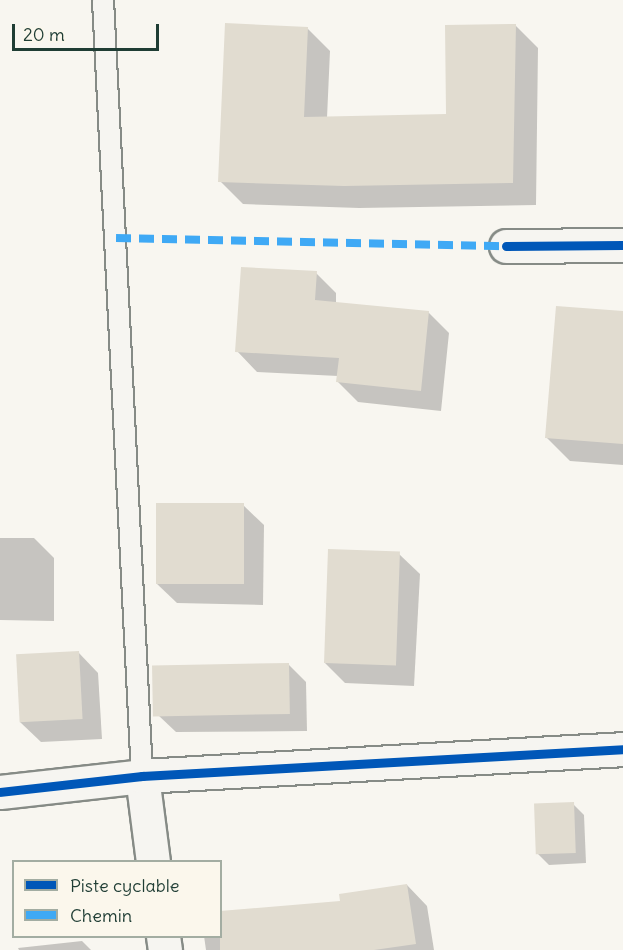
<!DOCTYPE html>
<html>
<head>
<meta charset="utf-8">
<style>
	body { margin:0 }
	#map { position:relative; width:623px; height:950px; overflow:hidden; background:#f8f6f0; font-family:Delius,sans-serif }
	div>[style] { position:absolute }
	.shadow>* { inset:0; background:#0003 }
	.building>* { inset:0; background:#e1dcd0; transform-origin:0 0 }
	.roads { filter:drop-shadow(2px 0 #868b86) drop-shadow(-2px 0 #868b86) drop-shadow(0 2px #868b86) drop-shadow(0 -2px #868b86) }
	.service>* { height:20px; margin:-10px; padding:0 10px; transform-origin:10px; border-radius:10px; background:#f6f5f1 }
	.minor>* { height:33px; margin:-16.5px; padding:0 16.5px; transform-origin:16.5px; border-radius:16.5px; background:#f6f5f1 }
	.quiet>* { height:8px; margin-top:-4px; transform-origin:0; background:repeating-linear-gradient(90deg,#3fa9f5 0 15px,transparent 0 23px) }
	.cycleway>* { height:9px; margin:-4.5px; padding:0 4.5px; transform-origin:4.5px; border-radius:4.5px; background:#0057b8 }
	span { translate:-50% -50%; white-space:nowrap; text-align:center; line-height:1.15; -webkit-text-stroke:4.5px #fbf7ec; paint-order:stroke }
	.legend { position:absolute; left:12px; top:860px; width:210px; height:78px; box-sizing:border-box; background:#fbf7ec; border:2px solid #a3ada2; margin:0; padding:8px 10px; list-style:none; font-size:18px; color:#1f3d34 }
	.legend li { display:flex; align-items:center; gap:12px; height:30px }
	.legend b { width:30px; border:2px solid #a3ada2 }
	.scale { position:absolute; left:12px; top:24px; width:147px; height:27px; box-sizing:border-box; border:3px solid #1f3d34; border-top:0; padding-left:8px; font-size:18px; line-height:21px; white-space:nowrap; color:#1f3d34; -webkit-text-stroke:4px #fbf7ec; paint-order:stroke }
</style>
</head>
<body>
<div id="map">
	<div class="shadow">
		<div style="clip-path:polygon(515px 25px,538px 48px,536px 205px,359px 208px,243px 204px,220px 181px,307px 28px,330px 51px,327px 118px,447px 115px)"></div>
		<div style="clip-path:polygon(316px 273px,336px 293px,336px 303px,428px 312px,449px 333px,441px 411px,358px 402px,338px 382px,338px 376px,257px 372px,237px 351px)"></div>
		<div style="clip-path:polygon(623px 312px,623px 465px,570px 461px,546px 437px)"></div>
		<div style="clip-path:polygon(243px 505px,264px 525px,263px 605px,177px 603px,156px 583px)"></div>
		<div style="clip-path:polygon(0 538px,34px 538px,54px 558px,54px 621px,0 620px)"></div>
		<div style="clip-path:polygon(399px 554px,420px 574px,414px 686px,345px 683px,324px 662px)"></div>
		<div style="clip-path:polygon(78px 652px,98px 673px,102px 739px,41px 742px,20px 722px)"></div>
		<div style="clip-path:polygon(288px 664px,306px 682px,307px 731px,176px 732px,158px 715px)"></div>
		<div style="clip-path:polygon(573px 804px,584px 815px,586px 863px,549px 865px,538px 854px)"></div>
		<div style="clip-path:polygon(407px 885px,427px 906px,434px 950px,206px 950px,204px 936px,220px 936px)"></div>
		<div style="clip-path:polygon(82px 941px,91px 950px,19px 950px,18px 948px)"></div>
	</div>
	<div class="building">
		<div style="clip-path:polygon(225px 23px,308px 27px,304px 117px,446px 114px,445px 25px,516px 24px,513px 183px,344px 186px,218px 182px)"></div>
		<div style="clip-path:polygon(241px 267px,317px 271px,315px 300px,429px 311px,421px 391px,336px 382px,339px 358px,235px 352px)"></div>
		<div style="clip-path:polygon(556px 306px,623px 311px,623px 444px,545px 438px)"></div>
		<div style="left:156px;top:503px;width:88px;height:81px"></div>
		<div style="left:328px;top:549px;width:72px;height:114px;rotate:2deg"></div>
		<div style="left:79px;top:651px;width:68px;height:63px;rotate:87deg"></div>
		<div style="left:289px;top:663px;width:51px;height:137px;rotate:89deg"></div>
		<div style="left:574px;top:802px;width:51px;height:40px;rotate:88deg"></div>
		<div style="clip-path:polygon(407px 884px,416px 944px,374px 950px,220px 950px,220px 911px,340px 901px,339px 894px)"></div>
	</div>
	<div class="roads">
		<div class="service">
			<div style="left:103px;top:0;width:777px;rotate:87.12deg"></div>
		</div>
		<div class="minor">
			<div style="left:506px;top:246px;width:117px;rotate:-0.5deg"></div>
			<div style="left:142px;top:776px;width:87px;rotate:82.7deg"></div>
			<div style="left:0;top:792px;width:143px;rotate:-6.4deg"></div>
			<div style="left:142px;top:776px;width:482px;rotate:-3.2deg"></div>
			<div style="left:163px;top:936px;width:14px;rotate:82deg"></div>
		</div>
	</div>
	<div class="quiet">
		<div style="left:116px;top:238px;width:390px;rotate:1.2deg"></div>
	</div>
	<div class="cycleway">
		<div style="left:506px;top:246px;width:117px;rotate:-0.5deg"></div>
		<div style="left:0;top:792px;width:143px;rotate:-6.4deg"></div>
		<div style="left:142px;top:776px;width:482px;rotate:-3.2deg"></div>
	</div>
	<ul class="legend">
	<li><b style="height:8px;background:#0057b8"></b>Piste cyclable</li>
	<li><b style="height:8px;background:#3fa9f5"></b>Chemin</li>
	</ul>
	<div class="scale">20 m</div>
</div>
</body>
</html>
